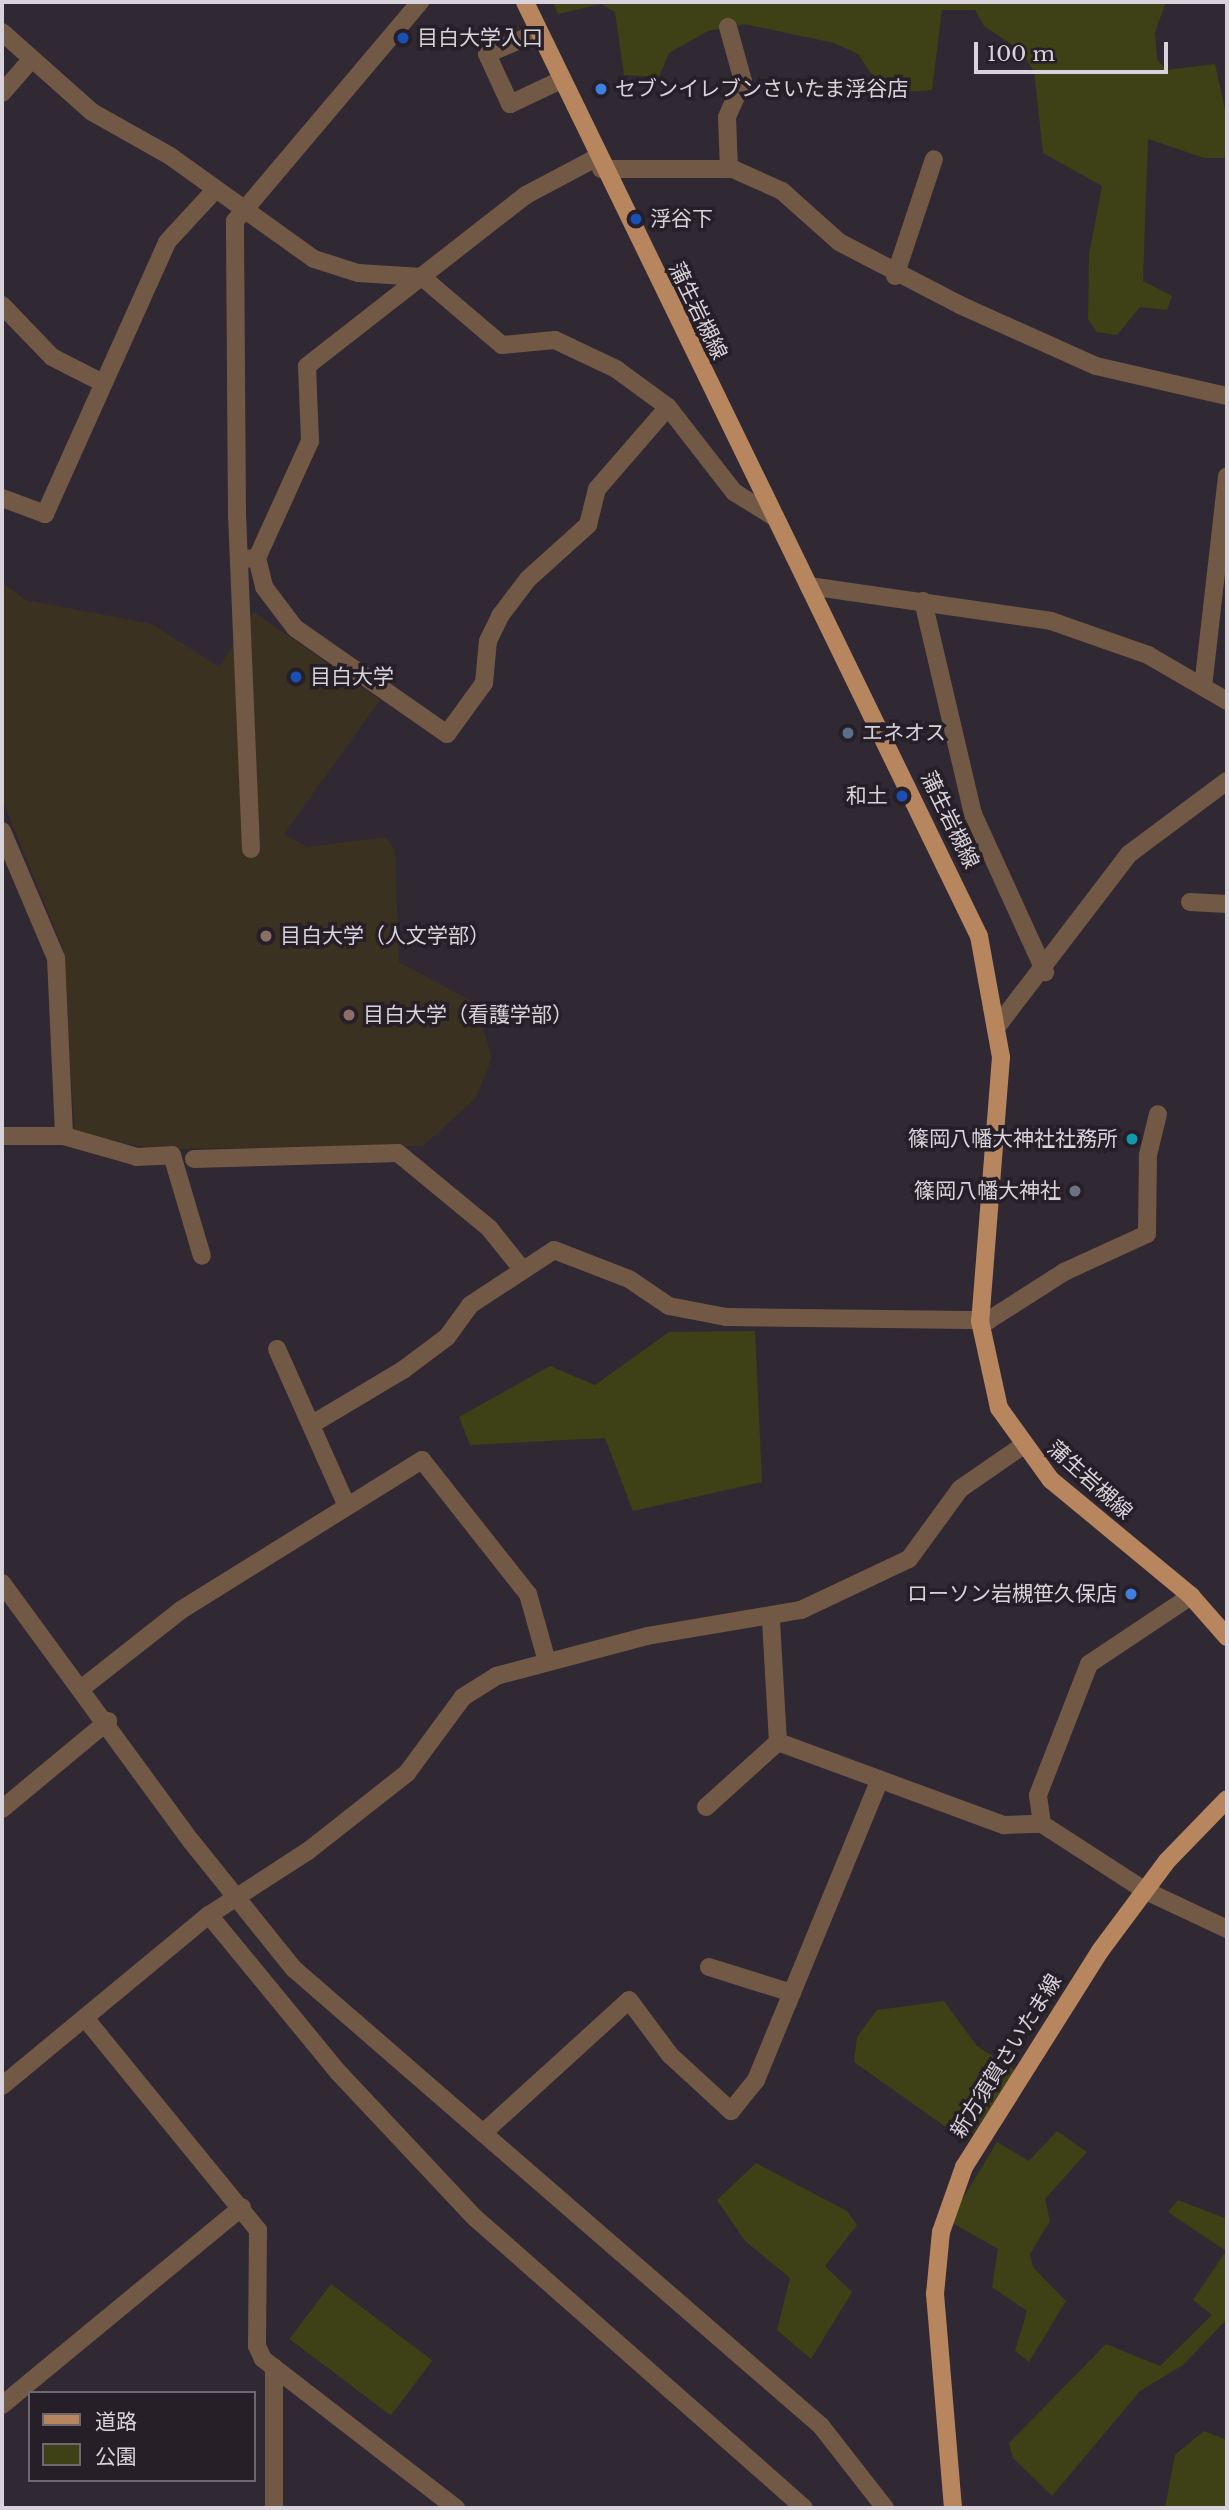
<!DOCTYPE html>
<html>
<head>
<meta charset="utf-8">
<style>
	body { margin:0 }
	#map { position:relative; width:1229px; height:2510px; overflow:hidden; background:#302832; font-family:"Libre Baskerville","Noto Sans JP",serif }
	div>[style] { position:absolute }
	.education>* { inset:0; background:#3b3121 }
	.green>* { inset:0; background:#3d4115; transform-origin:0 0 }
	.minor>* { height:18px; margin:-9px; padding:0 9px; transform-origin:9px; border-radius:9px; background:#725946 }
	.major>* { height:18px; margin:-9px; padding:0 9px; transform-origin:9px; border-radius:9px; background:#b8865e }
	.dots>* { width:19px; height:19px; translate:-50% -50%; box-sizing:border-box; border:4px solid #261f28; border-radius:50% }
	span { translate:-50% -50%; white-space:nowrap; text-align:center; line-height:1.15; -webkit-text-stroke:7px #261f28; paint-order:stroke }
	.poi-label { font-size:21px; color:#d8d3da }
	.left { translate:0 -50%; text-align:left }
	.right { translate:-100% -50%; text-align:right }
	.street-label { font-size:21px; color:#d8d3da }
	.frame { position:absolute; inset:0; border:4px solid #d8d3da; pointer-events:none }
	.legend { position:absolute; left:28px; top:2391px; width:228px; height:91px; box-sizing:border-box; background:#261f28; border:2px solid #6d676f; margin:0; padding:9px 12px; list-style:none; font-size:21px; color:#d8d3da }
	.legend li { display:flex; align-items:center; gap:14px; height:35px }
	.legend b { width:35px; border:2px solid #6d676f }
	.scale { position:absolute; left:974px; top:42px; width:194px; height:32px; box-sizing:border-box; border:4px solid #d8d3da; border-top:0; padding-left:9px; font-size:21px; line-height:24px; white-space:nowrap; color:#d8d3da; -webkit-text-stroke:5px #261f28; paint-order:stroke }
</style>
</head>
<body>
<div id="map">
	<div class="education">
		<div style="clip-path:polygon(2px 582px,26px 600px,152px 624px,219px 667px,254px 612px,380px 700px,284px 834px,307px 847px,385px 837px,395px 850px,399px 962px,475px 1003px,492px 1058px,476px 1098px,423px 1146px,155px 1149px,75px 1133px,62px 946px,2px 799px)"></div>
	</div>
	<div class="green">
		<div style="clip-path:polygon(553px 2px,1166px 2px,1155px 32px,1157px 59px,1166px 70px,1215px 64px,1227px 118px,1227px 158px,1204px 158px,1148px 139px,1143px 281px,1172px 296px,1167px 310px,1140px 307px,1117px 335px,1097px 332px,1088px 319px,1089px 255px,1102px 186px,1043px 153px,1034px 71px,1020px 50px,984px 26px,975px 10px,942px 10px,932px 90px,905px 92px,881px 88px,858px 54px,834px 43px,744px 24px,708px 31px,669px 53px,659px 77px,624px 75px,615px 12px,601px 4px,558px 14px)"></div>
		<div style="clip-path:polygon(755px 1331px,762px 1482px,633px 1511px,605px 1438px,470px 1445px,459px 1417px,550px 1366px,595px 1385px,669px 1332px)"></div>
		<div style="clip-path:polygon(944px 2001px,977px 2046px,1016px 2071px,967px 2142px,854px 2062px,857px 2037px,877px 2010px)"></div>
		<div style="clip-path:polygon(1057px 2131px,1087px 2152px,1045px 2199px,1050px 2221px,1030px 2254px,1033px 2267px,1066px 2301px,1029px 2362px,1015px 2351px,1027px 2311px,992px 2287px,998px 2249px,949px 2221px,997px 2142px,1029px 2161px)"></div>
		<div style="clip-path:polygon(756px 2163px,847px 2211px,857px 2225px,825px 2266px,852px 2292px,811px 2359px,777px 2330px,790px 2278px,745px 2241px,717px 2200px)"></div>
		<div style="clip-path:polygon(1178px 2200px,1227px 2219px,1227px 2319px,1183px 2365px,1140px 2391px,1052px 2496px,1013px 2458px,1009px 2443px,1106px 2344px,1160px 2366px,1212px 2315px,1193px 2300px,1226px 2251px,1168px 2212px)"></div>
		<div style="left:331px;top:2284px;width:127px;height:69px;rotate:37deg"></div>
		<div style="clip-path:polygon(1204px 2431px,1227px 2440px,1227px 2508px,1165px 2508px,1175px 2455px)"></div>
	</div>
	<div class="minor">
		<div style="left:728px;top:27px;width:56px;rotate:74.5deg"></div>
		<div style="left:743px;top:81px;width:39px;rotate:114deg"></div>
		<div style="left:727px;top:117px;width:52px;rotate:87.8deg"></div>
		<div style="left:2px;top:32px;width:120px;rotate:41.6deg"></div>
		<div style="left:92px;top:112px;width:90px;rotate:29.4deg"></div>
		<div style="left:170px;top:156px;width:177px;rotate:35.6deg"></div>
		<div style="left:314px;top:259px;width:46px;rotate:17.7deg"></div>
		<div style="left:358px;top:273px;width:64px;rotate:3.6deg"></div>
		<div style="left:422px;top:277px;width:105px;rotate:40.4deg"></div>
		<div style="left:502px;top:345px;width:53px;rotate:-5.4deg"></div>
		<div style="left:555px;top:340px;width:68px;rotate:25.4deg"></div>
		<div style="left:616px;top:369px;width:64px;rotate:36.2deg"></div>
		<div style="left:668px;top:407px;width:108px;rotate:52.2deg"></div>
		<div style="left:734px;top:492px;width:47px;rotate:32deg"></div>
		<div style="left:539px;top:32px;width:56px;rotate:157.1deg"></div>
		<div style="left:487px;top:54px;width:55px;rotate:65.3deg"></div>
		<div style="left:510px;top:104px;width:56px;rotate:-25.2deg"></div>
		<div style="left:2px;top:93px;width:41px;rotate:-48.9deg"></div>
		<div style="left:601px;top:169px;width:132px"></div>
		<div style="left:733px;top:169px;width:54px;rotate:24.2deg"></div>
		<div style="left:782px;top:191px;width:76px;rotate:41.8deg"></div>
		<div style="left:839px;top:242px;width:136px;rotate:27.5deg"></div>
		<div style="left:960px;top:305px;width:149px;rotate:24.2deg"></div>
		<div style="left:1096px;top:366px;width:134px;rotate:12.9deg"></div>
		<div style="left:895px;top:276px;width:123px;rotate:-71.6deg"></div>
		<div style="left:2px;top:305px;width:72px;rotate:46.1deg"></div>
		<div style="left:52px;top:357px;width:55px;rotate:27deg"></div>
		<div style="left:2px;top:498px;width:46px;rotate:20.4deg"></div>
		<div style="left:45px;top:514px;width:298px;rotate:-65.8deg"></div>
		<div style="left:167px;top:242px;width:71px;rotate:-47.3deg"></div>
		<div style="left:257px;top:558px;width:128px;rotate:-65.6deg"></div>
		<div style="left:310px;top:441px;width:75px;rotate:-92.3deg"></div>
		<div style="left:307px;top:366px;width:278px;rotate:-38deg"></div>
		<div style="left:526px;top:195px;width:79px;rotate:-27.9deg"></div>
		<div style="left:240px;top:559px;width:17px;rotate:-3deg"></div>
		<div style="left:257px;top:558px;width:30px;rotate:76deg"></div>
		<div style="left:264px;top:587px;width:51px;rotate:52.9deg"></div>
		<div style="left:295px;top:628px;width:185px;rotate:34.9deg"></div>
		<div style="left:447px;top:734px;width:63px;rotate:-54deg"></div>
		<div style="left:484px;top:683px;width:42px;rotate:-84.6deg"></div>
		<div style="left:488px;top:641px;width:28px;rotate:-64deg"></div>
		<div style="left:500px;top:616px;width:46px;rotate:-52.9deg"></div>
		<div style="left:528px;top:579px;width:81px;rotate:-42deg"></div>
		<div style="left:588px;top:525px;width:37px;rotate:-76deg"></div>
		<div style="left:597px;top:489px;width:108px;rotate:-49.1deg"></div>
		<div style="left:809px;top:586px;width:245px;rotate:8.2deg"></div>
		<div style="left:1051px;top:621px;width:103px;rotate:19.3deg"></div>
		<div style="left:1148px;top:655px;width:91px;rotate:30.2deg"></div>
		<div style="left:923px;top:601px;width:219px;rotate:76.8deg"></div>
		<div style="left:973px;top:814px;width:174px;rotate:65.5deg"></div>
		<div style="left:1203px;top:687px;width:212px;rotate:-83.5deg"></div>
		<div style="left:2px;top:831px;width:138px;rotate:67deg"></div>
		<div style="left:56px;top:958px;width:178px;rotate:87.4deg"></div>
		<div style="left:251px;top:849px;width:332px;rotate:-92.4deg"></div>
		<div style="left:237px;top:517px;width:296px;rotate:-90.4deg"></div>
		<div style="left:235px;top:221px;width:287px;rotate:-49.8deg"></div>
		<div style="left:1190px;top:902px;width:37px;rotate:3deg"></div>
		<div style="left:999px;top:1024px;width:214px;rotate:-52.6deg"></div>
		<div style="left:1129px;top:854px;width:122px;rotate:-36.7deg"></div>
		<div style="left:2px;top:1136px;width:62px"></div>
		<div style="left:64px;top:1136px;width:76px;rotate:16deg"></div>
		<div style="left:137px;top:1157px;width:35px;rotate:-3deg"></div>
		<div style="left:172px;top:1155px;width:105px;rotate:73.5deg"></div>
		<div style="left:194px;top:1159px;width:204px;rotate:-1.7deg"></div>
		<div style="left:398px;top:1153px;width:118px;rotate:39.5deg"></div>
		<div style="left:489px;top:1228px;width:51px;rotate:51.3deg"></div>
		<div style="left:277px;top:1349px;width:167px;rotate:66deg"></div>
		<div style="left:314px;top:1423px;width:104px;rotate:-30.8deg"></div>
		<div style="left:403px;top:1370px;width:55px;rotate:-36.9deg"></div>
		<div style="left:447px;top:1337px;width:39px;rotate:-54deg"></div>
		<div style="left:470px;top:1305px;width:100px;rotate:-33.2deg"></div>
		<div style="left:554px;top:1250px;width:80px;rotate:21.1deg"></div>
		<div style="left:629px;top:1279px;width:48px;rotate:34deg"></div>
		<div style="left:669px;top:1306px;width:58px;rotate:10.9deg"></div>
		<div style="left:726px;top:1317px;width:263px;rotate:0.7deg"></div>
		<div style="left:989px;top:1320px;width:89px;rotate:-32.6deg"></div>
		<div style="left:1064px;top:1272px;width:91px;rotate:-24.6deg"></div>
		<div style="left:1147px;top:1234px;width:79px;rotate:-89.3deg"></div>
		<div style="left:1148px;top:1155px;width:42px;rotate:-76.3deg"></div>
		<div style="left:2px;top:1583px;width:320px;rotate:53.8deg"></div>
		<div style="left:191px;top:1841px;width:164px;rotate:51.2deg"></div>
		<div style="left:294px;top:1969px;width:698px;rotate:40.93deg"></div>
		<div style="left:821px;top:2426px;width:104px;rotate:52deg"></div>
		<div style="left:82px;top:1688px;width:126px;rotate:-38.2deg"></div>
		<div style="left:181px;top:1610px;width:284px;rotate:-31.9deg"></div>
		<div style="left:422px;top:1460px;width:171px;rotate:51.7deg"></div>
		<div style="left:528px;top:1594px;width:66px;rotate:74.3deg"></div>
		<div style="left:778px;top:1742px;width:241px;rotate:20.2deg"></div>
		<div style="left:1004px;top:1825px;width:38px;rotate:-2deg"></div>
		<div style="left:1042px;top:1824px;width:121px;rotate:32.9deg"></div>
		<div style="left:1144px;top:1890px;width:92px;rotate:25.2deg"></div>
		<div style="left:706px;top:1807px;width:97px;rotate:-42.1deg"></div>
		<div style="left:778px;top:1742px;width:123px;rotate:-93.3deg"></div>
		<div style="left:2px;top:1809px;width:138px;rotate:-39.7deg"></div>
		<div style="left:1042px;top:1824px;width:29px;rotate:-98deg"></div>
		<div style="left:1038px;top:1795px;width:141px;rotate:-68.7deg"></div>
		<div style="left:1089px;top:1664px;width:123px;rotate:-33.7deg"></div>
		<div style="left:209px;top:1915px;width:203px;rotate:50.6deg"></div>
		<div style="left:338px;top:2072px;width:197px;rotate:46.8deg"></div>
		<div style="left:473px;top:2216px;width:441px;rotate:41.4deg"></div>
		<div style="left:709px;top:1967px;width:87px;rotate:17.4deg"></div>
		<div style="left:85px;top:2018px;width:274px;rotate:50.8deg"></div>
		<div style="left:258px;top:2230px;width:116px;rotate:90.5deg"></div>
		<div style="left:257px;top:2346px;width:14px;rotate:65deg"></div>
		<div style="left:263px;top:2359px;width:244px;rotate:37.7deg"></div>
		<div style="left:2px;top:2086px;width:268px;rotate:-39.6deg"></div>
		<div style="left:209px;top:1915px;width:118px;rotate:-32.9deg"></div>
		<div style="left:308px;top:1851px;width:126px;rotate:-38.2deg"></div>
		<div style="left:407px;top:1773px;width:94px;rotate:-53.6deg"></div>
		<div style="left:463px;top:1697px;width:39px;rotate:-32deg"></div>
		<div style="left:496px;top:1676px;width:156px;rotate:-14.8deg"></div>
		<div style="left:647px;top:1636px;width:156px;rotate:-9.6deg"></div>
		<div style="left:801px;top:1610px;width:119px;rotate:-25.3deg"></div>
		<div style="left:909px;top:1559px;width:87px;rotate:-53.9deg"></div>
		<div style="left:960px;top:1489px;width:75px;rotate:-34.7deg"></div>
		<div style="left:483px;top:2133px;width:197px;rotate:-42.3deg"></div>
		<div style="left:629px;top:2000px;width:69px;rotate:53.3deg"></div>
		<div style="left:670px;top:2055px;width:83px;rotate:42.6deg"></div>
		<div style="left:731px;top:2111px;width:40px;rotate:-51deg"></div>
		<div style="left:756px;top:2080px;width:322px;rotate:-67.6deg"></div>
		<div style="left:274px;top:2367px;width:141px;rotate:90deg"></div>
		<div style="left:2px;top:2405px;width:311px;rotate:-39.5deg"></div>
	</div>
	<div class="major">
		<div style="left:525px;top:2px;width:1038px;rotate:64.08deg"></div>
		<div style="left:979px;top:936px;width:123px;rotate:79.7deg"></div>
		<div style="left:1001px;top:1057px;width:265px;rotate:94.5deg"></div>
		<div style="left:980px;top:1321px;width:89px;rotate:77.7deg"></div>
		<div style="left:999px;top:1408px;width:89px;rotate:54.2deg"></div>
		<div style="left:1051px;top:1480px;width:182px;rotate:39.6deg"></div>
		<div style="left:1191px;top:1596px;width:55px;rotate:48.7deg"></div>
		<div style="left:953px;top:2508px;width:215px;rotate:-94.8deg"></div>
		<div style="left:935px;top:2294px;width:62px;rotate:-84.5deg"></div>
		<div style="left:941px;top:2232px;width:69px;rotate:-70.5deg"></div>
		<div style="left:964px;top:2167px;width:255px;rotate:-57.8deg"></div>
		<div style="left:1100px;top:1951px;width:112px;rotate:-53.3deg"></div>
		<div style="left:1167px;top:1861px;width:86px;rotate:-45.9deg"></div>
	</div>
	<div class="dots">
		<div style="left:403px;top:38px;background:#1a4fb4"></div>
		<div style="left:601px;top:89px;background:#3f7fe0"></div>
		<div style="left:636px;top:219px;background:#1a4fb4"></div>
		<div style="left:296px;top:677px;background:#1a4fb4"></div>
		<div style="left:848px;top:733px;background:#5c6f8a"></div>
		<div style="left:902px;top:796px;background:#1a4fb4"></div>
		<div style="left:266px;top:936px;background:#8d6e63"></div>
		<div style="left:349px;top:1015px;background:#8d6e63"></div>
		<div style="left:1132px;top:1139px;background:#0f9aa8"></div>
		<div style="left:1075px;top:1191px;background:#6b7280"></div>
		<div style="left:1131px;top:1594px;background:#3f7fe0"></div>
	</div>
	<div class="poi-label">
		<span class="left" style="left:417px;top:38px">目白大学入口</span>
		<span class="left" style="left:615px;top:89px">セブンイレブンさいたま浮谷店</span>
		<span class="left" style="left:650px;top:219px">浮谷下</span>
		<span class="left" style="left:310px;top:677px">目白大学</span>
		<span class="left" style="left:862px;top:733px">エネオス</span>
		<span class="right" style="left:888px;top:796px">和土</span>
		<span class="left" style="left:280px;top:936px">目白大学（人文学部）</span>
		<span class="left" style="left:363px;top:1015px">目白大学（看護学部）</span>
		<span class="right" style="left:1118px;top:1139px">篠岡八幡大神社社務所</span>
		<span class="right" style="left:1061px;top:1191px">篠岡八幡大神社</span>
		<span class="right" style="left:1117px;top:1594px">ローソン岩槻笹久保店</span>
	</div>
	<div class="street-label">
		<span style="left:698px;top:311px;rotate:64deg">蒲生岩槻線</span>
		<span style="left:950px;top:820px;rotate:64deg">蒲生岩槻線</span>
		<span style="left:1090px;top:1480px;rotate:42deg">蒲生岩槻線</span>
		<span style="left:1006px;top:2056px;rotate:-58deg">新方須賀さいたま線</span>
	</div>
	<div class="frame"></div>
	<ul class="legend">
	<li><b style="height:9px;background:#b8865e"></b>道路</li>
	<li><b style="height:19px;background:#3d4115"></b>公園</li>
	</ul>
	<div class="scale">100 m</div>
</div>
</body>
</html>
